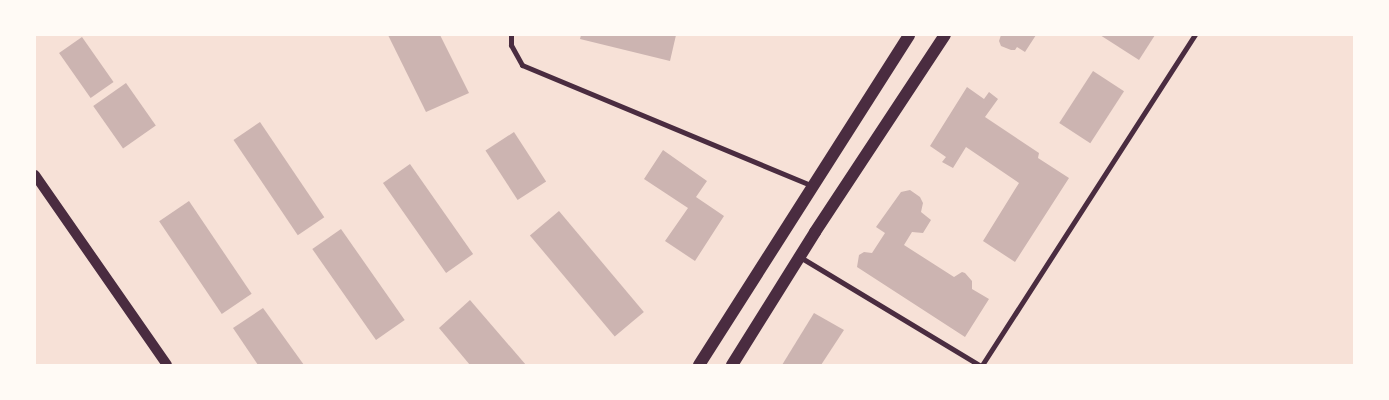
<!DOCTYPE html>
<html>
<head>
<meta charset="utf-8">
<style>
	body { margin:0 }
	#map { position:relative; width:1389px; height:400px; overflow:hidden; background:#f7e1d7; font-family:"Public Sans",sans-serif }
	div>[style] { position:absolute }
	.building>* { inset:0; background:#ccb4b1; transform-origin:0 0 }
	.minor>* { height:5px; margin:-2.5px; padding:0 2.5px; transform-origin:2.5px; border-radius:2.5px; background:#4a2c40 }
	.secondary>* { height:10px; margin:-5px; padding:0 5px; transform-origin:5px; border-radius:5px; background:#4a2c40 }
	.primary>* { height:12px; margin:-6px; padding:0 6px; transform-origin:6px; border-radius:6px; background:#4a2c40 }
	span { translate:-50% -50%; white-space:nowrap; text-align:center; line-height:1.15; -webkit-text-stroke:4px #fffaf5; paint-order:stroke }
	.frame { position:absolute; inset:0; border:36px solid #fffaf5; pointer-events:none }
</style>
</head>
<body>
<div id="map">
	<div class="building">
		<div style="clip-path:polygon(388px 35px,440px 35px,469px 93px,426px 112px)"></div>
		<div style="clip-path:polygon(581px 35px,676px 35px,670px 61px,580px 39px)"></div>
		<div style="clip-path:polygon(1001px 35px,1036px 35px,1025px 52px,1017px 47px,1015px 50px,1011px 50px,1001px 46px,999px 41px)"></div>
		<div style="clip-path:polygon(1100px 35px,1155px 35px,1139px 60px)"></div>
		<div style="left:82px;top:37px;width:55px;height:28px;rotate:55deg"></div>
		<div style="left:1093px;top:71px;width:37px;height:62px;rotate:33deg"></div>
		<div style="left:126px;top:83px;width:52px;height:40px;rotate:55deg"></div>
		<div style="clip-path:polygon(967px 87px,984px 99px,989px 92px,998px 99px,985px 117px,1039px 153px,1038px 158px,1069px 178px,1015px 262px,983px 241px,1019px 183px,966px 147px,953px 168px,942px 162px,946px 157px,930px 146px)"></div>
		<div style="left:260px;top:122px;width:115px;height:32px;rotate:56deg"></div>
		<div style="left:514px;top:132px;width:59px;height:34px;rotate:57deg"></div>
		<div style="clip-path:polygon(663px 150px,707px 181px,696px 197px,724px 216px,695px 261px,665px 241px,688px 208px,644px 179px)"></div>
		<div style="left:410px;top:164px;width:110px;height:33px;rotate:55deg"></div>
		<div style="clip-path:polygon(910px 190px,920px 197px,923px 203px,921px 212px,931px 220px,923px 233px,912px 232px,904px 245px,954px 277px,962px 272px,965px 273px,972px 281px,972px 289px,989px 299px,965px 337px,857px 267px,859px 255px,864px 252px,872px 253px,885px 233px,876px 227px,901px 192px)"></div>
		<div style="left:189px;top:201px;width:112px;height:36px;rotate:56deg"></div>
		<div style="left:559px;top:211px;width:132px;height:38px;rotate:50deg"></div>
		<div style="left:341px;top:229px;width:111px;height:35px;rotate:55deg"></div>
		<div style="clip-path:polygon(470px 300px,526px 365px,470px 365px,439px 328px)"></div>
		<div style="clip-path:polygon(263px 308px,304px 365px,258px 365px,233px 328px)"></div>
		<div style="clip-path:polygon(814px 313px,844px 330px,821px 365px,782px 365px)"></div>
	</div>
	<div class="minor">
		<div style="left:511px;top:35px;width:10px;rotate:90deg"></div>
		<div style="left:511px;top:45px;width:23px;rotate:61deg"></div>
		<div style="left:522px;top:65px;width:315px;rotate:22.6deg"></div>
		<div style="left:800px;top:257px;width:209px;rotate:31.1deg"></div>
		<div style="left:982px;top:365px;width:393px;rotate:-57.2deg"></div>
	</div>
	<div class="secondary">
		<div style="left:35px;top:175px;width:231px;rotate:55.2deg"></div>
	</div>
	<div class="primary">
		<div style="left:699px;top:365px;width:391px;rotate:-57.5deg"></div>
		<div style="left:732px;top:365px;width:157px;rotate:-58deg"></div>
		<div style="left:815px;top:232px;width:236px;rotate:-56.6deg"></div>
	</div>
	<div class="frame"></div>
</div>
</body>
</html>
